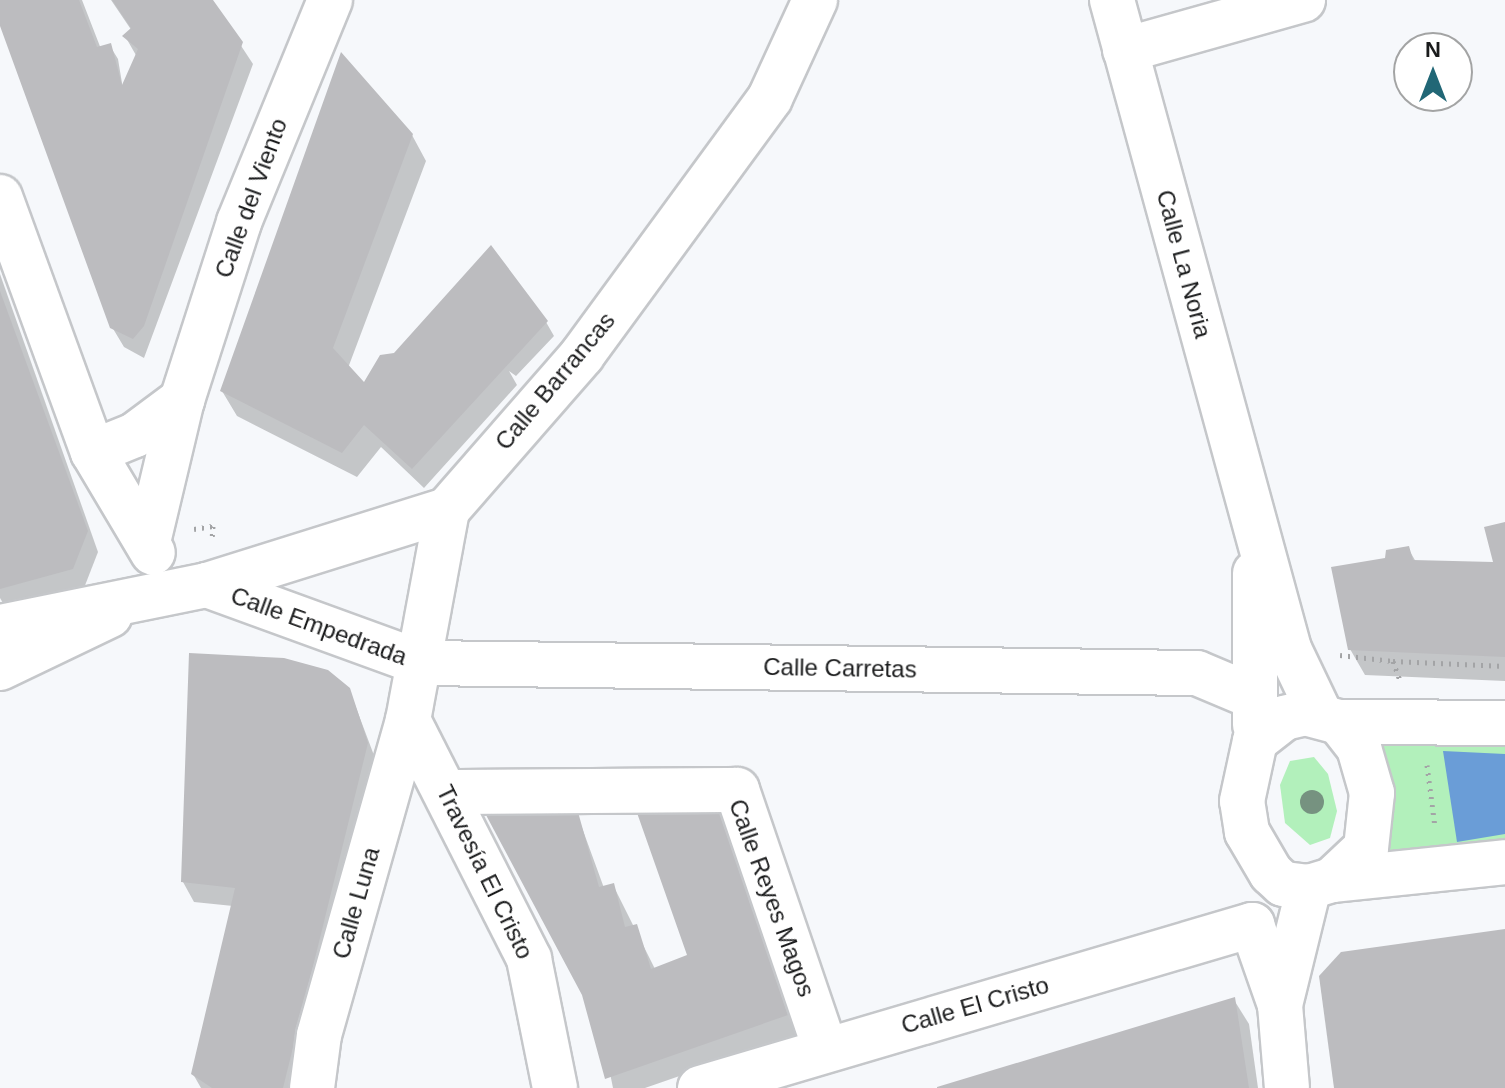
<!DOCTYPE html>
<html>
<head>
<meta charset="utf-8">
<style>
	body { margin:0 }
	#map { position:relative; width:1505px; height:1088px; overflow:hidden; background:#f6f8fb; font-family:Arial,sans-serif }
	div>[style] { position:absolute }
	.green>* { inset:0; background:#b2f0bb }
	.water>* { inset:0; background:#6a9dd7 }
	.shadow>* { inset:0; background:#0003 }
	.building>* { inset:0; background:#bcbcbf }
	.path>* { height:5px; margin-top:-2.5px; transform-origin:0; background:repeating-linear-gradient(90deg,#a3a4a6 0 2px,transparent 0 8px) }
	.roads { filter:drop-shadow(2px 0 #c5c7ca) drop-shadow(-2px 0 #c5c7ca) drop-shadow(0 2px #c5c7ca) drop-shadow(0 -2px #c5c7ca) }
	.minor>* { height:44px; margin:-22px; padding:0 22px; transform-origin:22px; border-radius:22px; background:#fff }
	.trees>* { width:24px; height:24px; margin:-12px; border-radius:50%; background:#769280 }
	span { translate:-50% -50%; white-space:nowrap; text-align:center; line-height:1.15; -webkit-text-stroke:7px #fff; paint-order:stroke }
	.street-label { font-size:24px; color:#1a1b1c }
	.north { position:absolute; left:1393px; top:32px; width:80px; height:80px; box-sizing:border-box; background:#fff; border:2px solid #a3a4a4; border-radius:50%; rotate:0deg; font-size:22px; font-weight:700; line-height:32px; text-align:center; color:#1a1b1c }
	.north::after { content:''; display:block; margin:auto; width:28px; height:36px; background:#216776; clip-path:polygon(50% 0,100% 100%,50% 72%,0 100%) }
</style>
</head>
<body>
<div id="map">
	<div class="green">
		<div style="clip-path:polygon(1376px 739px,1505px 746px,1505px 839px,1381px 859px)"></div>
		<div style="clip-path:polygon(1314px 757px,1328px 774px,1337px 811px,1330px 838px,1310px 845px,1285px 823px,1280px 785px,1290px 761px)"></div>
	</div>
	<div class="water">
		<div style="clip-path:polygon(1443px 751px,1505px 754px,1505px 834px,1457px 842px)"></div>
	</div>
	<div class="shadow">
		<div style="clip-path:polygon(0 0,82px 0,101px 49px,110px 46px,118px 59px,123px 89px,137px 57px,125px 36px,132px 31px,111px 0,211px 0,253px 64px,144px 358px,124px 347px,112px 327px,0 20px)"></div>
		<div style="clip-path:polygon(412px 135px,426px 161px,348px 368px,365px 385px,546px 322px,554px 336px,516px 376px,509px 371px,517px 385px,424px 488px,381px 447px,357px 477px,237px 416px,222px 391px)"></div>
		<div style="clip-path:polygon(0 274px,98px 552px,84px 588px,7px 610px,0 598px)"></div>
		<div style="clip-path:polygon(1505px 524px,1505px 681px,1365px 675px,1350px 649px,1387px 560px,1408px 548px,1416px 562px,1496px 564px)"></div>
		<div style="clip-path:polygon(349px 689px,375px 758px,299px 1088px,201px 1088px,193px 1074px,233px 906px,194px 902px,183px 882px)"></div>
		<div style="clip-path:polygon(556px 805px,562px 817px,577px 814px,604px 888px,613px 885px,655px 969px,690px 957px,716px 807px,798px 1035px,645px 1088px,613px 1088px)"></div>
		<div style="clip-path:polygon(1234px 1000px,1249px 1024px,1258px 1088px,942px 1088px)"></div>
	</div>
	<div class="building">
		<div style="clip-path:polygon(0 0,79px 0,97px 47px,111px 43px,122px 85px,138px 49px,122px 36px,131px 28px,112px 0,213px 0,243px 42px,144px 326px,133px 339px,110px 328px,0 26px)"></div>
		<div style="clip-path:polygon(341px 52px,413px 134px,333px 348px,364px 382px,380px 355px,394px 353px,491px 245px,548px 321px,412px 469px,364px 425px,342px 453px,220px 391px)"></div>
		<div style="clip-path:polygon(0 291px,88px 531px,73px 569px,0 589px)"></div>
		<div style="clip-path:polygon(1505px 522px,1505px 657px,1348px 650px,1331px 567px,1385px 558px,1386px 550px,1409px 546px,1413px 560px,1493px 562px,1484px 527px)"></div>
		<div style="clip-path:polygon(189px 653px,284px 658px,328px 670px,350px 688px,368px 743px,283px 1088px,212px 1088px,191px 1074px,235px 888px,181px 882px)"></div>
		<div style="clip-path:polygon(557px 803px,559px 815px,578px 812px,599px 887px,614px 883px,625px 927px,637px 924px,651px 969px,687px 955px,636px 810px,717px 805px,788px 1015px,605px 1079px,582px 995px,486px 815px)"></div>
		<div style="clip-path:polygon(1505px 929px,1505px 1088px,1334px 1088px,1319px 976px,1341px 952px)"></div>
		<div style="clip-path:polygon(1235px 997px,1249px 1088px,937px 1088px,937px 1087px)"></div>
	</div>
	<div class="path">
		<div style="left:194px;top:529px;width:19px;rotate:-9deg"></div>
		<div style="left:213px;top:526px;width:14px;rotate:94deg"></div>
		<div style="left:1340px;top:655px;width:53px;rotate:6.5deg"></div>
		<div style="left:1393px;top:661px;width:20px;rotate:70deg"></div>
		<div style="left:1393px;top:661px;width:112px;rotate:2.6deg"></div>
		<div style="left:1427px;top:765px;width:63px;rotate:82.6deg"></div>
	</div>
	<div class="roads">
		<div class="minor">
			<div style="left:1112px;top:0;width:673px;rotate:74.74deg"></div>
			<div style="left:1289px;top:649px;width:74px;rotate:64.5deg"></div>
			<div style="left:1125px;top:50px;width:185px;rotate:-15.7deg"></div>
			<div style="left:0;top:197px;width:271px;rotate:70deg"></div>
			<div style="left:93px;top:452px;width:117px;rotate:59.3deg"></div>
			<div style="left:93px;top:452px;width:45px;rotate:-22deg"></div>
			<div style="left:135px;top:435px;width:59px;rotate:-36.7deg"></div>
			<div style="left:447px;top:510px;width:214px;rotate:100.5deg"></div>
			<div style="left:408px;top:720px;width:268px;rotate:63.1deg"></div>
			<div style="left:529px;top:959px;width:132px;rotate:78.6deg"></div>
			<div style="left:149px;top:538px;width:142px;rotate:-76.6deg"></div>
			<div style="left:182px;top:400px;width:187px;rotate:-72.2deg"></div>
			<div style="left:239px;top:222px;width:240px;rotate:-67.7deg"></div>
			<div style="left:207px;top:585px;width:228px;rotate:20deg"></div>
			<div style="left:421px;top:663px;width:776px;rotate:0.74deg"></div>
			<div style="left:1197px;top:673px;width:62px;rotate:22.8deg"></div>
			<div style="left:0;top:627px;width:211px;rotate:-11.5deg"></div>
			<div style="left:207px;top:585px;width:251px;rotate:-17.4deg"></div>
			<div style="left:447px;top:510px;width:206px;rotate:-48.9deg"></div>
			<div style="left:582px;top:355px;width:318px;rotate:-53.8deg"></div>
			<div style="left:770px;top:98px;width:108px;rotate:-65.3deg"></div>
			<div style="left:0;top:668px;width:122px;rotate:-25.7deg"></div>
			<div style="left:1305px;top:713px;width:35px;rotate:15deg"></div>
			<div style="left:1339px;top:722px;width:33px;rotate:52deg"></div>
			<div style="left:1359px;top:748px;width:47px;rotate:73.9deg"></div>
			<div style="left:1372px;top:793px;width:55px;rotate:96.2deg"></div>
			<div style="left:1366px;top:848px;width:47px;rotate:136.7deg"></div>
			<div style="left:1332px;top:880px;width:24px;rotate:163deg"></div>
			<div style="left:1309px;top:887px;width:26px;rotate:-173deg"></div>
			<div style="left:1283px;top:884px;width:16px;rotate:-137deg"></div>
			<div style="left:1271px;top:873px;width:48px;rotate:-120.3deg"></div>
			<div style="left:1247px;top:832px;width:31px;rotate:-99deg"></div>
			<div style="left:1242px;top:801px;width:61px;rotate:-77.8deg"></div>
			<div style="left:1255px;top:741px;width:37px;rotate:-38deg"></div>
			<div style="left:1284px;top:718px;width:22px;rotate:-13deg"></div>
			<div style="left:1339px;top:722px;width:166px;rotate:0.3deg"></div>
			<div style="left:1255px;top:725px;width:152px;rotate:-90deg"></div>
			<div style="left:447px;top:792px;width:290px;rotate:-0.4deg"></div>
			<div style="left:737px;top:790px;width:274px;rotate:71.2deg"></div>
			<div style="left:1332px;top:880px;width:174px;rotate:-5.9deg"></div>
			<div style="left:1252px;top:925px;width:85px;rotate:70.7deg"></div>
			<div style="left:1280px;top:1005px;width:83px;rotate:85.2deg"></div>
			<div style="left:1280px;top:1005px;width:122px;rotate:-76.2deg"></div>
			<div style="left:312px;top:1088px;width:53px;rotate:-82.5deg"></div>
			<div style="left:319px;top:1035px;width:327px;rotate:-74.2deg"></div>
			<div style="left:700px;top:1088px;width:576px;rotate:-16.45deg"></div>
		</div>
	</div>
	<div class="trees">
		<div style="left:1312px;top:802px"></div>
	</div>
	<div class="street-label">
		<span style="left:251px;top:198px;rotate:-70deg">Calle del Viento</span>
		<span style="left:1184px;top:264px;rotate:75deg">Calle La Noria</span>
		<span style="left:555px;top:381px;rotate:-50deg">Calle Barrancas</span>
		<span style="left:319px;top:626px;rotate:20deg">Calle Empedrada</span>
		<span style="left:840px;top:668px;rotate:1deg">Calle Carretas</span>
		<span style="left:485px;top:872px;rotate:64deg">Travesía El Cristo</span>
		<span style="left:772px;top:898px;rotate:70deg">Calle Reyes Magos</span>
		<span style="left:356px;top:903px;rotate:-74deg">Calle Luna</span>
		<span style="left:975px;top:1005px;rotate:-16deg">Calle El Cristo</span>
	</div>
	<div class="north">N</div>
</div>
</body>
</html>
